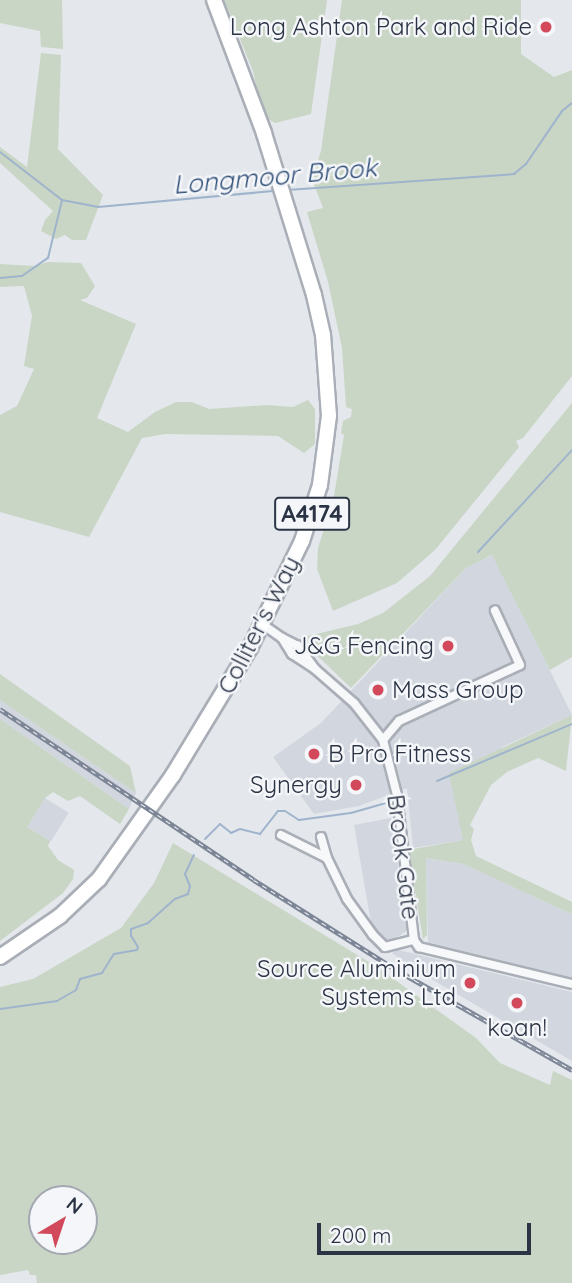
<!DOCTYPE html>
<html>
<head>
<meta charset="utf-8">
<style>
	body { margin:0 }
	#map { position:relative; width:572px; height:1283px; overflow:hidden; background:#e4e7ec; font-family:Quicksand,sans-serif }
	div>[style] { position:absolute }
	.built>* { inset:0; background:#d2d6de; transform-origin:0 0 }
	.green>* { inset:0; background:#c9d6c5 }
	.stream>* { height:2px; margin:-1px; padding:0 1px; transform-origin:1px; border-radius:1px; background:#9fb4cc }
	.roads { filter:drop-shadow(2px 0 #a9aeb7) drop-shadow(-2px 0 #a9aeb7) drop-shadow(0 2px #a9aeb7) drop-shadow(0 -2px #a9aeb7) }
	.street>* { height:8px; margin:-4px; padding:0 4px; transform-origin:4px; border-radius:4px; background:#f7f8fa }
	.highway>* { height:14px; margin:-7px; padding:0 7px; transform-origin:7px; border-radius:7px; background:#fff }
	.rail>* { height:4.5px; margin-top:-2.25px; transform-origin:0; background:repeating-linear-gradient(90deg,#f4f6f9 0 5px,#7d8696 0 10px); box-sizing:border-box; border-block:2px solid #7d8696 }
	.dots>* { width:19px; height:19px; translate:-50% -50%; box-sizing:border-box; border:4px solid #f4f6f9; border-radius:50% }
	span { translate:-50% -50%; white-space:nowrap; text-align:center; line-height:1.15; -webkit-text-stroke:5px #f4f6f9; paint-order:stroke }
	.shield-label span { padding:2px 5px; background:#f4f6f9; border:2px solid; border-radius:5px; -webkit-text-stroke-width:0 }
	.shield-label { font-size:23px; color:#2b3445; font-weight:700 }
	.poi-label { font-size:24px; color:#2b3445 }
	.right { translate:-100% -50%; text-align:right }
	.left { translate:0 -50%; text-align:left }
	.street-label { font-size:24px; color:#2b3445 }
	.water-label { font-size:26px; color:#34527a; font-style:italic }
	.north { position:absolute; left:28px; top:1185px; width:70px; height:70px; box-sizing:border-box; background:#f4f6f9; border:2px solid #a4a8b1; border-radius:50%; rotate:39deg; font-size:19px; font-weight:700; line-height:28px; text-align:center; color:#2b3445 }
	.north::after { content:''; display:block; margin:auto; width:24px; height:32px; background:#d1495b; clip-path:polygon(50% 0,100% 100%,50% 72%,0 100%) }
	.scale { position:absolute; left:317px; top:1223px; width:214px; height:32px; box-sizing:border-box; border:4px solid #2b3445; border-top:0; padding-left:9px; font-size:21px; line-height:24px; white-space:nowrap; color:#2b3445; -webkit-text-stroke:5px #f4f6f9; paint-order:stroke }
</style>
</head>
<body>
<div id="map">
	<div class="built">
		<div style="clip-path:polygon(493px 555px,572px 715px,502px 747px,463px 840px,413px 848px,407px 788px,359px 806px,314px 814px,273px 757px,321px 723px,466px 568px)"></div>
		<div style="clip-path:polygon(0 700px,136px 793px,129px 809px,0 719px)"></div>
		<div style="left:45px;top:798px;width:28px;height:34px;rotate:32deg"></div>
		<div style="clip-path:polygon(391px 818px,408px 930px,385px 945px,373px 934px,354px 825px)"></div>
		<div style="clip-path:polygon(426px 858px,463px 864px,572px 914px,572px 981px,428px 945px)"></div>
		<div style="clip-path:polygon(398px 950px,572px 992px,572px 1061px,409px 966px,392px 953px)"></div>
	</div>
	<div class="green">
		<div style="clip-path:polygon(0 0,62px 0,63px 49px,41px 47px,40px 31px,0 23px)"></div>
		<div style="clip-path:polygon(224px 0,327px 0,311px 114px,275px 123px,268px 119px,262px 111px,253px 71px)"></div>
		<div style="clip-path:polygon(342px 0,521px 0,521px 54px,554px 77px,572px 70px,572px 376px,523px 438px,516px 441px,519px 447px,435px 550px,397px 583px,333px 611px,317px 569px,318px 548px,334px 496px,344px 435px,341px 433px,343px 421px,351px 417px,352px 409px,346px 407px,342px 348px,328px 282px,307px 212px,323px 208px,312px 179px,321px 151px)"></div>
		<div style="clip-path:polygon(41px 53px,61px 55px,58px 149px,103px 195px,86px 240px,72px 240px,65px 235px,56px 239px,41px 231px,45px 220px,53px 211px,0 163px,0 147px,27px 167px)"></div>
		<div style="clip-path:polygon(48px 262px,81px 263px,95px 286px,87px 298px,80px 300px,136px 324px,97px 418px,128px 432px,155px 412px,176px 402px,192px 402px,209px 409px,267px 405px,293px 407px,308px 400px,315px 409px,315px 444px,304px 453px,278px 436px,165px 434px,142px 438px,89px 537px,0 512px,0 415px,17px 406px,34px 369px,24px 366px,32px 316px,24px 286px,0 287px,0 264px,34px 266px)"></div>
		<div style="clip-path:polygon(572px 403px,572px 657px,550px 670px,492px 555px,466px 568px,351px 688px,303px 642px,308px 636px,358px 624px,383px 613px,430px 576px)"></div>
		<div style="clip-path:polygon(0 674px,130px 766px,136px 793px,0 700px)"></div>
		<div style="clip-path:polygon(572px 715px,566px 771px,538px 758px,507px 772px,491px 785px,470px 825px,474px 829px,471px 840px,476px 856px,572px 902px,572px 914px,463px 864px,426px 858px,427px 935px,423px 939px,408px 850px,463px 840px,449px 773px)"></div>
		<div style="clip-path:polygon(0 719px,129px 809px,120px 824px,80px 796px,68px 801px,53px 792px,45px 798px,27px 827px,50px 841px,48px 846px,58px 860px,74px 870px,73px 879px,63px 893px,0 941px)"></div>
		<div style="clip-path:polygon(evenodd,173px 843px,377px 967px,476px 1038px,500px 1063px,550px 1085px,553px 1071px,572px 1080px,572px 1283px,37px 1283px,36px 1275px,30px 1275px,28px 1270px,0 1275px,0 987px,33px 979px,121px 928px,154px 883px,173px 843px,42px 1199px,84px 1199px,84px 1241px,42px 1241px,42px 1199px)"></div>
	</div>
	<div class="stream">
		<div style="left:0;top:152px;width:78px;rotate:37.7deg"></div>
		<div style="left:287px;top:190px;width:228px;rotate:-4deg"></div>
		<div style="left:514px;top:174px;width:16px;rotate:-40deg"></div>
		<div style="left:526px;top:164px;width:64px;rotate:-55.8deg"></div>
		<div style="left:562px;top:111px;width:13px;rotate:-39deg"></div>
		<div style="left:0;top:278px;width:22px;rotate:-5deg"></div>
		<div style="left:22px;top:276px;width:32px;rotate:-35deg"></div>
		<div style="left:48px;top:258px;width:60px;rotate:-76.4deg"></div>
		<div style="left:62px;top:200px;width:37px;rotate:11deg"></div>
		<div style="left:98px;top:207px;width:178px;rotate:-5.2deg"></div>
		<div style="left:478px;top:552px;width:139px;rotate:-47.3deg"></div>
		<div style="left:437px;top:781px;width:147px;rotate:-22.9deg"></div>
		<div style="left:205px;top:839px;width:21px;rotate:-45deg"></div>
		<div style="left:220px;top:824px;width:14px;rotate:39deg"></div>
		<div style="left:231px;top:833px;width:10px;rotate:-24deg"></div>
		<div style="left:240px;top:829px;width:21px;rotate:14deg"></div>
		<div style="left:260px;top:834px;width:29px;rotate:-52deg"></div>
		<div style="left:278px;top:811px;width:7px"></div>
		<div style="left:285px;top:811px;width:17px;rotate:33deg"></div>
		<div style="left:299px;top:820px;width:52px;rotate:-7.7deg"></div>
		<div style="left:351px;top:813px;width:40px;rotate:-16deg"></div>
		<div style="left:0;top:1009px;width:58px;rotate:-8deg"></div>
		<div style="left:57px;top:1001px;width:22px;rotate:-30deg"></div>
		<div style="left:76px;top:990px;width:12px;rotate:-70deg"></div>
		<div style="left:80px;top:979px;width:23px;rotate:-15deg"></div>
		<div style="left:102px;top:973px;width:22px;rotate:-58deg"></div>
		<div style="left:114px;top:954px;width:23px;rotate:-10deg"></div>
		<div style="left:137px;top:950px;width:3px;rotate:-72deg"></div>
		<div style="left:138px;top:947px;width:13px;rotate:-122deg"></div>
		<div style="left:131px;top:936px;width:7px;rotate:-90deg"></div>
		<div style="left:131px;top:929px;width:18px;rotate:-19deg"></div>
		<div style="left:148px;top:923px;width:36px;rotate:-42deg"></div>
		<div style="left:175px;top:899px;width:14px;rotate:-21deg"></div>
		<div style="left:188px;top:894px;width:8px;rotate:-76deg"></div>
		<div style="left:190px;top:886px;width:13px;rotate:-113deg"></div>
		<div style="left:185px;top:874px;width:21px;rotate:-65deg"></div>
	</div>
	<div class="roads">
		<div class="street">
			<div style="left:262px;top:624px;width:24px;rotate:35deg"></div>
			<div style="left:315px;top:669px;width:29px;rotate:-126deg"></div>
			<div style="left:298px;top:646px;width:18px;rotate:-153deg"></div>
			<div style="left:282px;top:638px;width:19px;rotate:58deg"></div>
			<div style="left:292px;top:654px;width:27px;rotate:33deg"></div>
			<div style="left:315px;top:669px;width:52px;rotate:41.1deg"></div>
			<div style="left:354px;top:703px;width:47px;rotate:51.9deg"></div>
			<div style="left:383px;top:740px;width:57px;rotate:75.7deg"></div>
			<div style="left:397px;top:795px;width:146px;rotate:83.3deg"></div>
			<div style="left:383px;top:740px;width:25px;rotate:-50deg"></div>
			<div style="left:399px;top:721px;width:133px;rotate:-24.8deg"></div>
			<div style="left:520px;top:665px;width:60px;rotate:-114.8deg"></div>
			<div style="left:281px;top:835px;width:51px;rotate:26.6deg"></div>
			<div style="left:321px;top:837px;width:22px;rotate:74deg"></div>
			<div style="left:327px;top:858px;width:46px;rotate:64deg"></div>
			<div style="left:347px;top:899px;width:44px;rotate:54.2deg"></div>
			<div style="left:373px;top:935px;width:17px;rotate:45deg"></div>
			<div style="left:385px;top:947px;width:30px;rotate:-14deg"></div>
			<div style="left:414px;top:940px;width:9px;rotate:54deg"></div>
			<div style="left:419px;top:947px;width:157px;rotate:13.6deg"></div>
		</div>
		<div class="highway">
			<div style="left:0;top:957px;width:73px;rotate:-34.3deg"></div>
			<div style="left:60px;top:916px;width:54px;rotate:-43.5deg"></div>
			<div style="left:99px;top:879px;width:128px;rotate:-54.6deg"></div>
			<div style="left:173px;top:775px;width:149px;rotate:-58.8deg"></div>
			<div style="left:250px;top:648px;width:119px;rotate:-64.1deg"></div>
			<div style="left:302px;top:541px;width:59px;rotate:-72.2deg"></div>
			<div style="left:320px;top:485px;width:70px;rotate:-82.6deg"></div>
			<div style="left:329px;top:416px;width:81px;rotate:-94.2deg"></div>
			<div style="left:323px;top:335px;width:41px;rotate:-102.7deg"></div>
			<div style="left:314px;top:295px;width:170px;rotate:-107.2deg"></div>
			<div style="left:264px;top:133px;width:142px;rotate:-110.6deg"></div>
		</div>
	</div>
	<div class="rail">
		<div style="left:0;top:709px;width:306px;rotate:33.9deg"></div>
		<div style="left:254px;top:880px;width:169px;rotate:32.2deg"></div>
		<div style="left:397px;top:970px;width:202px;rotate:29.7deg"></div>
	</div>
	<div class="dots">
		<div style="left:546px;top:27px;background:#d1495b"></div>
		<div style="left:448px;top:646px;background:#d1495b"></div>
		<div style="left:378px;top:690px;background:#d1495b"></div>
		<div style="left:314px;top:754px;background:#d1495b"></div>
		<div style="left:356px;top:785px;background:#d1495b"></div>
		<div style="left:470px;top:983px;background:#d1495b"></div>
		<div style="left:517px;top:1003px;background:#d1495b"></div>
	</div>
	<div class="shield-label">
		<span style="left:312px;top:514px">A4174</span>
	</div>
	<div class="poi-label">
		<span class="right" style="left:532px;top:27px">Long Ashton Park and Ride</span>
		<span class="right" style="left:434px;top:646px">J&amp;G Fencing</span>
		<span class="left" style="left:392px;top:690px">Mass Group</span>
		<span class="left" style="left:328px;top:754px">B Pro Fitness</span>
		<span class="right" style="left:342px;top:785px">Synergy</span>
		<span class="right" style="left:456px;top:983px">Source Aluminium<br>Systems Ltd</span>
		<span style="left:517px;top:1028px">koan!</span>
	</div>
	<div class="street-label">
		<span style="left:259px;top:625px;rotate:-63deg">Colliter's Way</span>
		<span style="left:403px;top:857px;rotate:83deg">Brook Gate</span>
	</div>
	<div class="water-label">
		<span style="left:275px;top:176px;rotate:-5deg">Longmoor Brook</span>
	</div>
	<div class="north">N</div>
	<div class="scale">200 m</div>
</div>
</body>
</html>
